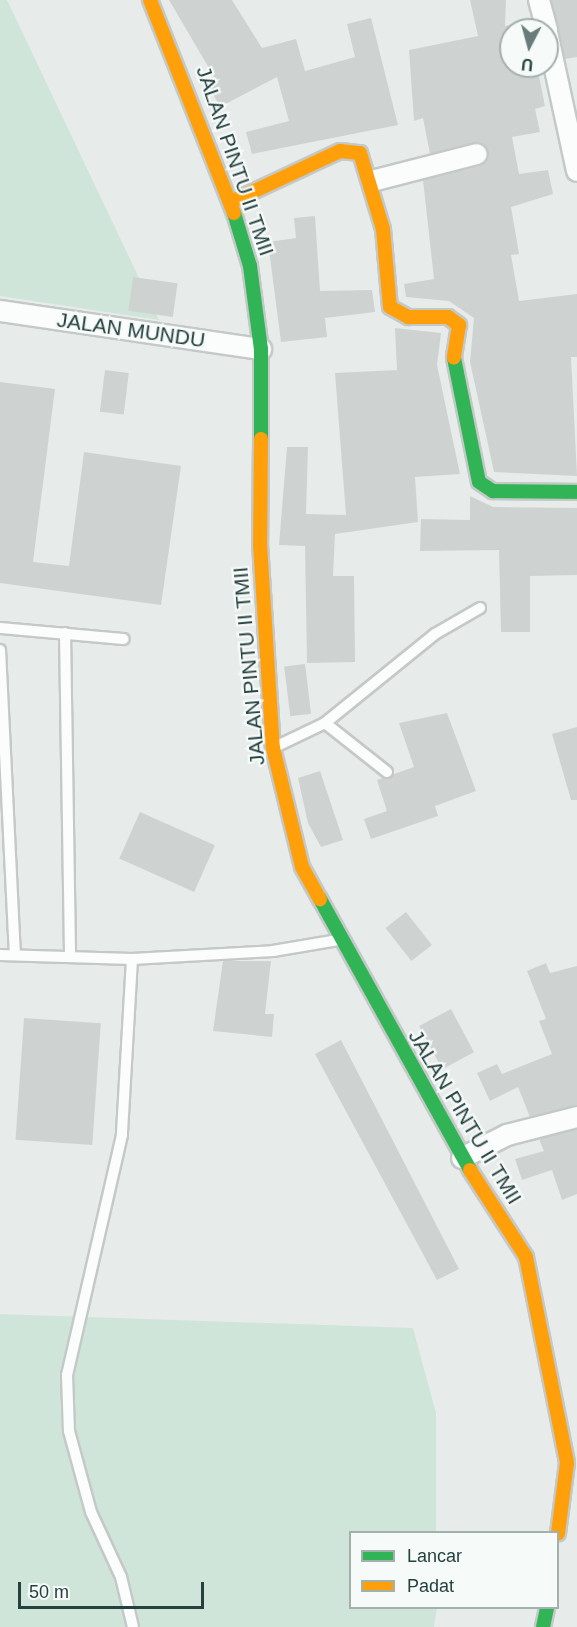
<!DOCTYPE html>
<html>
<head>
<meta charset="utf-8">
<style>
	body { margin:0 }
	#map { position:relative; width:577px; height:1627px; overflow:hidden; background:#e7eceb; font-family:Helvetica,sans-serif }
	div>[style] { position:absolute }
	.green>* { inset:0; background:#d0e5da }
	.building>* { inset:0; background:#ced3d2; transform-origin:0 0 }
	.roads { filter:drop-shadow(2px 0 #c4c9c8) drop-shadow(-2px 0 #c4c9c8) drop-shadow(0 2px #c4c9c8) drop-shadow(0 -2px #c4c9c8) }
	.lane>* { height:10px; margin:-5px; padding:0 5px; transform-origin:5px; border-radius:5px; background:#fbfcfc }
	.street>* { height:20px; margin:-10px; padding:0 10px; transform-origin:10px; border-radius:10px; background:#fbfcfc }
	.fast>* { height:14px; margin:-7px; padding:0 7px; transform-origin:7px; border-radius:7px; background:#30b455 }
	.slow>* { height:14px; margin:-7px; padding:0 7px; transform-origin:7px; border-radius:7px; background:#ff9f0a }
	span { translate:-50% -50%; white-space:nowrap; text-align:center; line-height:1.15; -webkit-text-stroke:4.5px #f6faf9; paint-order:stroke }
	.street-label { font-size:21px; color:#24413e }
	.legend { position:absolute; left:349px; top:1531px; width:210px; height:78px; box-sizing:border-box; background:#f6faf9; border:2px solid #a2b0ae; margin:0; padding:8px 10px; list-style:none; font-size:18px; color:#24413e }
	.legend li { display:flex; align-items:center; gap:12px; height:30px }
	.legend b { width:30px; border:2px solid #a2b0ae }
	.north { position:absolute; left:499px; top:18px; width:60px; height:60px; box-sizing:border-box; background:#f6faf9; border:2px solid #a2b0ae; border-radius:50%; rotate:186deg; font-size:16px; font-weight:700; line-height:24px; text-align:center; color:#24413e }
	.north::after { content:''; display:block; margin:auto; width:21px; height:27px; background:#687d7b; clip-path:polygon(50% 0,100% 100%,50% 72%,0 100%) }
	.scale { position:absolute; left:18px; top:1582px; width:186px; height:27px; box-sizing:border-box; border:3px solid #24413e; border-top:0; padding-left:8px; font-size:18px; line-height:21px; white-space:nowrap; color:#24413e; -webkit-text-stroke:4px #f6faf9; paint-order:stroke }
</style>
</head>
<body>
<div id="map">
	<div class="green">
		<div style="clip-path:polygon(0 0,7px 0,159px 320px,0 296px)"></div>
		<div style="clip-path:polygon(0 1314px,413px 1328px,436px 1413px,436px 1532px,350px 1532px,350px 1608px,437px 1608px,434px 1627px,0 1627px)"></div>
	</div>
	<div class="building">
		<div style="clip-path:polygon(169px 0,232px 0,262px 48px,296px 39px,305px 71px,355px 57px,347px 24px,371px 18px,398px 125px,252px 154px,246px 132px,289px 121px,277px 77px,220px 107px,208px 85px,216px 80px)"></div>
		<div style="clip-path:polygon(470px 0,506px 0,505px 26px,532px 21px,535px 30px,511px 30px,511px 66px,537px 66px,545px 106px,535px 109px,540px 132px,512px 137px,519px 174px,548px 170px,553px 194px,511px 207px,519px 254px,511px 255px,519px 301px,577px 294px,577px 357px,571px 357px,577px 476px,494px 472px,470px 362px,474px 318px,449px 301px,406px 297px,404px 284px,434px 279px,423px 180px,480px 166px,489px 157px,480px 142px,430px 154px,423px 118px,414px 121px,409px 50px,478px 36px)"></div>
		<div style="clip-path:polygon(551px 0,577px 0,577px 57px,565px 59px)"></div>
		<div style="clip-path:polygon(315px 216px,320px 291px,372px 290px,375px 312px,325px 318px,327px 337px,281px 342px,268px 242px,296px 238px,294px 218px)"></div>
		<div style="left:133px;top:277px;width:45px;height:34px;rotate:8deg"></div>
		<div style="clip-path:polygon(395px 328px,441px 333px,437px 365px,460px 474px,415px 477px,418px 522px,335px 534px,333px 576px,354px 576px,355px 662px,307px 663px,305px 546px,279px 545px,287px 447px,308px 447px,306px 514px,346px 515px,335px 373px,397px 370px)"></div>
		<div style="left:105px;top:370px;width:24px;height:42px;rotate:7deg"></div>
		<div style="clip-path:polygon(0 382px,55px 389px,33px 562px,69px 566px,84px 452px,181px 466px,161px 605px,0 583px)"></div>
		<div style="clip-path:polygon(470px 496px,493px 507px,577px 508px,577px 575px,530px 576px,530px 632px,501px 632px,499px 550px,420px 551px,421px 519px,470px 520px)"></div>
		<div style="left:305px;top:664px;width:50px;height:21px;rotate:83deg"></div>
		<div style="clip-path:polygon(447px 713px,476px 791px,435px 806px,438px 816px,371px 839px,364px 819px,387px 811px,377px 780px,414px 767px,399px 723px)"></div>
		<div style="clip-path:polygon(577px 727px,577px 800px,571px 800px,552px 734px)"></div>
		<div style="clip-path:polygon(320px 771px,343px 840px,321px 847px,308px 823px,298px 778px)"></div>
		<div style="left:140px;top:812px;width:82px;height:51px;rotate:24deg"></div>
		<div style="left:406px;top:912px;width:42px;height:26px;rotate:52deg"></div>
		<div style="clip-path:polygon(223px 961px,271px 961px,265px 1014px,274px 1014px,272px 1037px,213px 1031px)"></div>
		<div style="clip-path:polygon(546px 963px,550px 973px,577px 966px,577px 1105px,530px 1117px,518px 1087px,490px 1101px,477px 1073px,497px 1064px,502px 1074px,552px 1054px,539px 1021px,546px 1019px,527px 971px)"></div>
		<div style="left:451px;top:1009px;width:49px;height:36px;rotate:62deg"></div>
		<div style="left:24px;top:1018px;width:77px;height:122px;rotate:4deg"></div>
		<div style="clip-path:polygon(341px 1040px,459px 1269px,437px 1280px,315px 1054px)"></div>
		<div style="clip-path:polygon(577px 1129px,577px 1194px,562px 1200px,552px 1170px,522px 1180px,515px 1159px,544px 1151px,539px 1139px)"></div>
	</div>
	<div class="roads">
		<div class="lane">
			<div style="left:0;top:628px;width:124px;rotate:5.1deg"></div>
			<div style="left:65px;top:633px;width:324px;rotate:89.1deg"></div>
			<div style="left:0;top:650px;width:305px;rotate:87.2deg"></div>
			<div style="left:325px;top:723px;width:79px;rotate:38.3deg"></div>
			<div style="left:275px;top:747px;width:55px;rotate:-25.6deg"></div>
			<div style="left:325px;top:723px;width:141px;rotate:-39deg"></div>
			<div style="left:435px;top:634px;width:52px;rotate:-30deg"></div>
			<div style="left:0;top:955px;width:132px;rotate:1.7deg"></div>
			<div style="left:132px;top:959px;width:141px;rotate:-3.2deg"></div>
			<div style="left:273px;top:951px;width:66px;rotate:-9.6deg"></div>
			<div style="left:132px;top:959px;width:176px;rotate:93.3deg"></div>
			<div style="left:122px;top:1135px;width:246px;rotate:102.9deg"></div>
			<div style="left:67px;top:1375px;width:56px;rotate:88deg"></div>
			<div style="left:69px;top:1431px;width:84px;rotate:74.8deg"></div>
			<div style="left:91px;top:1512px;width:72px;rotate:65.2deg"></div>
			<div style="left:121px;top:1577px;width:51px;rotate:76.5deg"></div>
		</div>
		<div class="street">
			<div style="left:539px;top:0;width:31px;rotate:75deg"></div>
			<div style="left:547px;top:32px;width:142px;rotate:77.8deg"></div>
			<div style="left:372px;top:181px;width:108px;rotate:-14.4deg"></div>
			<div style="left:0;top:311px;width:264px;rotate:8.3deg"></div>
			<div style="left:462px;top:1158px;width:51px;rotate:-27.1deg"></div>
			<div style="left:507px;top:1135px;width:72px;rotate:-14.4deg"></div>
		</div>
		<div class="fast">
			<div style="left:234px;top:213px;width:55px;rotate:73.2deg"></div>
			<div style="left:250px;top:266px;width:84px;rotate:82.5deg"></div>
			<div style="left:261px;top:349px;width:90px;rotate:90deg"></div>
			<div style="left:454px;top:358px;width:126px;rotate:78.6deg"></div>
			<div style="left:479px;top:482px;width:17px;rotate:33deg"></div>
			<div style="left:493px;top:491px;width:84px;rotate:0.7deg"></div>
			<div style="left:320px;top:899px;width:310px;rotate:61deg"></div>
			<div style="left:543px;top:1627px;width:19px;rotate:-78deg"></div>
		</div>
		<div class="slow">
			<div style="left:150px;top:0;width:229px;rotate:68.5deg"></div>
			<div style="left:231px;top:202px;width:120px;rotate:-25.1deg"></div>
			<div style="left:340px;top:151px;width:20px;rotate:6deg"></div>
			<div style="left:360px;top:153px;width:79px;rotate:73.2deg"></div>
			<div style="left:383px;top:229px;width:78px;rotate:84.9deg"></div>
			<div style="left:390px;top:307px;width:21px;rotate:29deg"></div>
			<div style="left:408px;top:317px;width:40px"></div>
			<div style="left:448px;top:317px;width:14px;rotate:36deg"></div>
			<div style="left:459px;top:325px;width:33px;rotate:99deg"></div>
			<div style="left:261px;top:439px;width:105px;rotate:90.5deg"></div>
			<div style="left:260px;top:544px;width:204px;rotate:86.4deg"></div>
			<div style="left:273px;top:748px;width:122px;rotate:76.3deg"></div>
			<div style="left:302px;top:867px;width:37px;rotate:61deg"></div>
			<div style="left:470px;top:1170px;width:103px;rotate:57.2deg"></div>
			<div style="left:526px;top:1257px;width:210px;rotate:78.7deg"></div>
			<div style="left:567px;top:1463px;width:71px;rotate:97.3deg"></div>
		</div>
	</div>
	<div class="street-label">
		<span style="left:235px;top:161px;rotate:71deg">JALAN PINTU II TMII</span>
		<span style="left:131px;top:330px;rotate:8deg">JALAN MUNDU</span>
		<span style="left:249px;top:666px;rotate:-95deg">JALAN PINTU II TMII</span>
		<span style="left:465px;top:1117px;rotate:59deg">JALAN PINTU II TMII</span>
	</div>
	<ul class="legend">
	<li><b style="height:8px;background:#30b455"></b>Lancar</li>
	<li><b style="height:8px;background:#ff9f0a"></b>Padat</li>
	</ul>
	<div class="north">U</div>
	<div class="scale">50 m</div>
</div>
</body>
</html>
